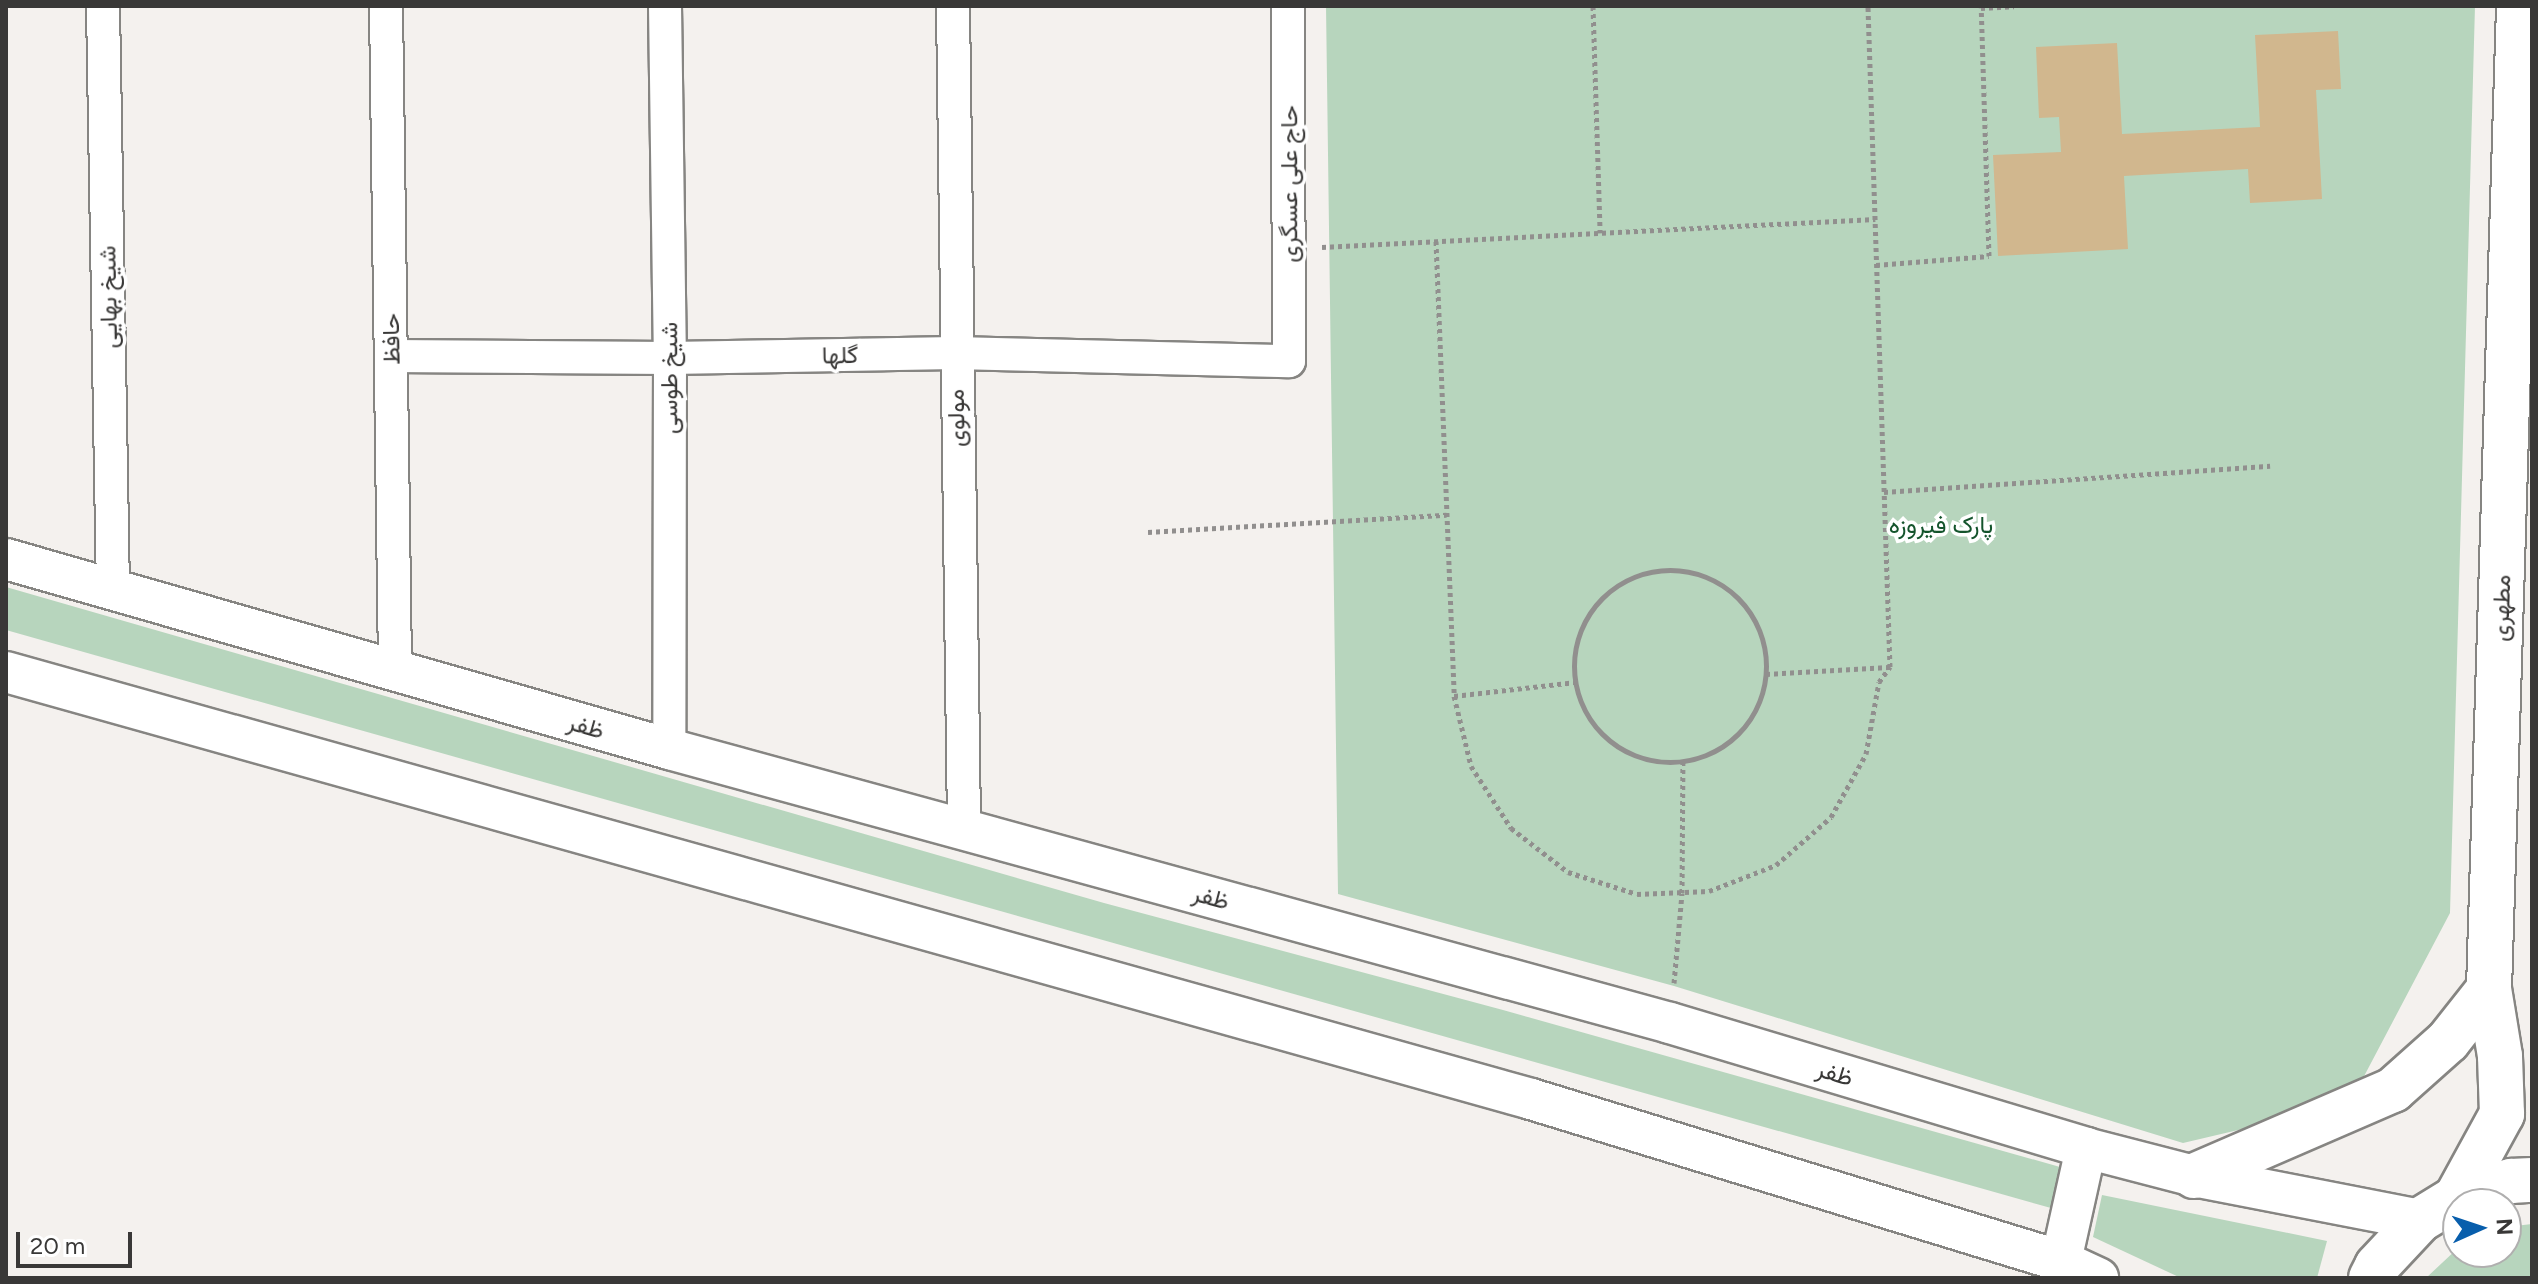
<!DOCTYPE html>
<html>
<head>
<meta charset="utf-8">
<style>
	body { margin:0 }
	#map { position:relative; width:2538px; height:1284px; overflow:hidden; background:#f4f1ee; font-family:Figtree,Vazirmatn,sans-serif }
	div>[style] { position:absolute }
	.green>* { inset:0; background:#b7d5bd }
	.building>* { inset:0; background:#d1b78e }
	.path>* { height:5px; margin-top:-2.5px; transform-origin:0; background:repeating-linear-gradient(90deg,#918f8e 0 4px,transparent 0 8px) }
	.path>.ring { margin:-2.5px; padding:0; box-sizing:content-box; background:none; border:5px solid #918f8e; border-radius:50% }
	.roads { filter:drop-shadow(2px 0 #868582) drop-shadow(-2px 0 #868582) drop-shadow(0 2px #868582) drop-shadow(0 -2px #868582) }
	.minor>* { height:32px; margin:-16px; padding:0 16px; transform-origin:16px; border-radius:16px; background:#fff }
	.tertiary>* { height:40px; margin:-20px; padding:0 20px; transform-origin:20px; border-radius:20px; background:#fff }
	.secondary>* { height:44px; margin:-22px; padding:0 22px; transform-origin:22px; border-radius:22px; background:#fff }
	span { translate:-50% -50%; white-space:nowrap; text-align:center; line-height:1.15; -webkit-text-stroke:7px #fff; paint-order:stroke }
	.street-label { font-size:24px; color:#393837 }
	.park-label { font-size:24px; color:#14542c }
	.frame { position:absolute; inset:0; border:8px solid #393837; pointer-events:none }
	.north { position:absolute; left:2442px; top:1188px; width:80px; height:80px; box-sizing:border-box; background:#fff; border:2px solid #b0afaf; border-radius:50%; rotate:87deg; font-size:22px; font-weight:700; line-height:32px; text-align:center; color:#393837 }
	.north::after { content:''; display:block; margin:auto; width:28px; height:36px; background:#085eac; clip-path:polygon(50% 0,100% 100%,50% 72%,0 100%) }
	.scale { position:absolute; left:16px; top:1232px; width:116px; height:36px; box-sizing:border-box; border:4px solid #393837; border-top:0; padding-left:10px; font-size:24px; line-height:28px; white-space:nowrap; color:#393837; -webkit-text-stroke:6px #fff; paint-order:stroke }
</style>
</head>
<body>
<div id="map">
	<div class="green">
		<div style="clip-path:polygon(1326px 6px,2475px 6px,2450px 913px,2361px 1082px,2285px 1119px,2183px 1143px,1674px 986px,1338px 894px)"></div>
		<div style="clip-path:polygon(6px 587px,1104px 903px,1503px 1010px,2060px 1167px,2051px 1208px,6px 630px)"></div>
		<div style="clip-path:polygon(2102px 1195px,2327px 1241px,2317px 1278px,2181px 1278px,2093px 1237px)"></div>
		<div style="clip-path:polygon(2532px 1224px,2532px 1278px,2426px 1278px,2458px 1248px,2458px 1252px,2506px 1252px,2506px 1227px)"></div>
	</div>
	<div class="building">
		<div style="clip-path:polygon(2338px 31px,2341px 89px,2316px 90px,2322px 199px,2250px 203px,2248px 169px,2124px 176px,2128px 249px,1998px 256px,1993px 155px,2061px 152px,2059px 117px,2039px 118px,2036px 47px,2117px 43px,2122px 134px,2260px 127px,2255px 35px)"></div>
	</div>
	<div class="path">
		<div style="left:1593px;top:6px;width:227px;rotate:88.2deg"></div>
		<div style="left:1436px;top:241px;width:455px;rotate:87.7deg"></div>
		<div style="left:1454px;top:696px;width:72px;rotate:76.3deg"></div>
		<div style="left:1471px;top:766px;width:74px;rotate:57.2deg"></div>
		<div style="left:1511px;top:828px;width:72px;rotate:37.7deg"></div>
		<div style="left:1568px;top:872px;width:72px;rotate:17.7deg"></div>
		<div style="left:1637px;top:894px;width:72px;rotate:-2.4deg"></div>
		<div style="left:1709px;top:891px;width:72px;rotate:-21.2deg"></div>
		<div style="left:1776px;top:865px;width:73px;rotate:-41.1deg"></div>
		<div style="left:1831px;top:817px;width:72px;rotate:-60.9deg"></div>
		<div style="left:1866px;top:754px;width:73px;rotate:-79.8deg"></div>
		<div style="left:1879px;top:682px;width:19px;rotate:-54deg"></div>
		<div style="left:1890px;top:667px;width:661px;rotate:-91.91deg"></div>
		<div style="left:1322px;top:247px;width:554px;rotate:-2.9deg"></div>
		<div style="left:1876px;top:265px;width:113px;rotate:-4.6deg"></div>
		<div style="left:1989px;top:256px;width:248px;rotate:-91.8deg"></div>
		<div style="left:1981px;top:8px;width:33px;rotate:-3deg"></div>
		<div style="left:1884px;top:492px;width:387px;rotate:-3.9deg"></div>
		<div style="left:1148px;top:532px;width:299px;rotate:-3.3deg"></div>
		<div class="ring" style="left:1574px;top:570px;width:187px;height:187px"></div>
		<div style="left:1766px;top:674px;width:123px;rotate:-3.3deg"></div>
		<div style="left:1454px;top:696px;width:123px;rotate:-6.5deg"></div>
		<div style="left:1674px;top:983px;width:90px;rotate:-84.9deg"></div>
		<div style="left:1682px;top:893px;width:131px;rotate:-89.6deg"></div>
	</div>
	<div class="roads">
		<div class="minor">
			<div style="left:103px;top:6px;width:582px;rotate:89.02deg"></div>
			<div style="left:386px;top:6px;width:665px;rotate:89.22deg"></div>
			<div style="left:665px;top:6px;width:352px;rotate:89.2deg"></div>
			<div style="left:670px;top:358px;width:391px;rotate:90.1deg"></div>
			<div style="left:953px;top:6px;width:823px;rotate:89.23deg"></div>
			<div style="left:391px;top:356px;width:279px;rotate:0.4deg"></div>
			<div style="left:670px;top:358px;width:285px;rotate:-1deg"></div>
			<div style="left:955px;top:353px;width:334px;rotate:1.4deg"></div>
			<div style="left:1289px;top:361px;width:355px;rotate:-90.2deg"></div>
		</div>
		<div class="tertiary">
			<div style="left:6px;top:559px;width:690px;rotate:15.99deg"></div>
			<div style="left:669px;top:749px;width:1038px;rotate:15.31deg"></div>
			<div style="left:1670px;top:1023px;width:434px;rotate:16.7deg"></div>
			<div style="left:2086px;top:1148px;width:112px;rotate:14.5deg"></div>
			<div style="left:2194px;top:1176px;width:230px;rotate:11deg"></div>
			<div style="left:6px;top:672px;width:1584px;rotate:15.64deg"></div>
			<div style="left:1531px;top:1099px;width:554px;rotate:17deg"></div>
			<div style="left:2061px;top:1261px;width:41px;rotate:24.7deg"></div>
			<div style="left:2061px;top:1261px;width:116px;rotate:-77.5deg"></div>
		</div>
		<div class="secondary">
			<div style="left:2194px;top:1176px;width:217px;rotate:-23.4deg"></div>
			<div style="left:2393px;top:1090px;width:74px;rotate:-41.7deg"></div>
			<div style="left:2448px;top:1041px;width:66px;rotate:-51.7deg"></div>
			<div style="left:2456px;top:1198px;width:96px;rotate:-61.3deg"></div>
			<div style="left:2502px;top:1114px;width:58px;rotate:-92deg"></div>
			<div style="left:2500px;top:1056px;width:68px;rotate:-99.3deg"></div>
			<div style="left:2489px;top:989px;width:983px;rotate:-88.25deg"></div>
			<div style="left:2371px;top:1278px;width:13px;rotate:-63deg"></div>
			<div style="left:2377px;top:1266px;width:63px;rotate:-46.9deg"></div>
			<div style="left:2420px;top:1220px;width:42px;rotate:-31.4deg"></div>
			<div style="left:2456px;top:1198px;width:58px;rotate:-17.2deg"></div>
			<div style="left:2511px;top:1181px;width:21px;rotate:-3deg"></div>
		</div>
	</div>
	<div class="street-label">
		<span style="left:1289px;top:184px;rotate:-90deg">حاج علی عسگری</span>
		<span style="left:108px;top:297px;rotate:-91deg">شیخ بهایی</span>
		<span style="left:391px;top:339px;rotate:-91deg">حافظ</span>
		<span style="left:840px;top:355px;rotate:-1deg">گلها</span>
		<span style="left:669px;top:378px;rotate:-90deg">شیخ طوسی</span>
		<span style="left:956px;top:418px;rotate:-91deg">مولوی</span>
		<span style="left:2501px;top:608px;rotate:-88deg">مطهری</span>
		<span style="left:586px;top:726px;rotate:16deg">ظفر</span>
		<span style="left:1211px;top:897px;rotate:15deg">ظفر</span>
		<span style="left:1835px;top:1073px;rotate:17deg">ظفر</span>
	</div>
	<div class="park-label">
		<span style="left:1941px;top:525px">پارک فیروزه</span>
	</div>
	<div class="frame"></div>
	<div class="north">N</div>
	<div class="scale">20 m</div>
</div>
</body>
</html>
